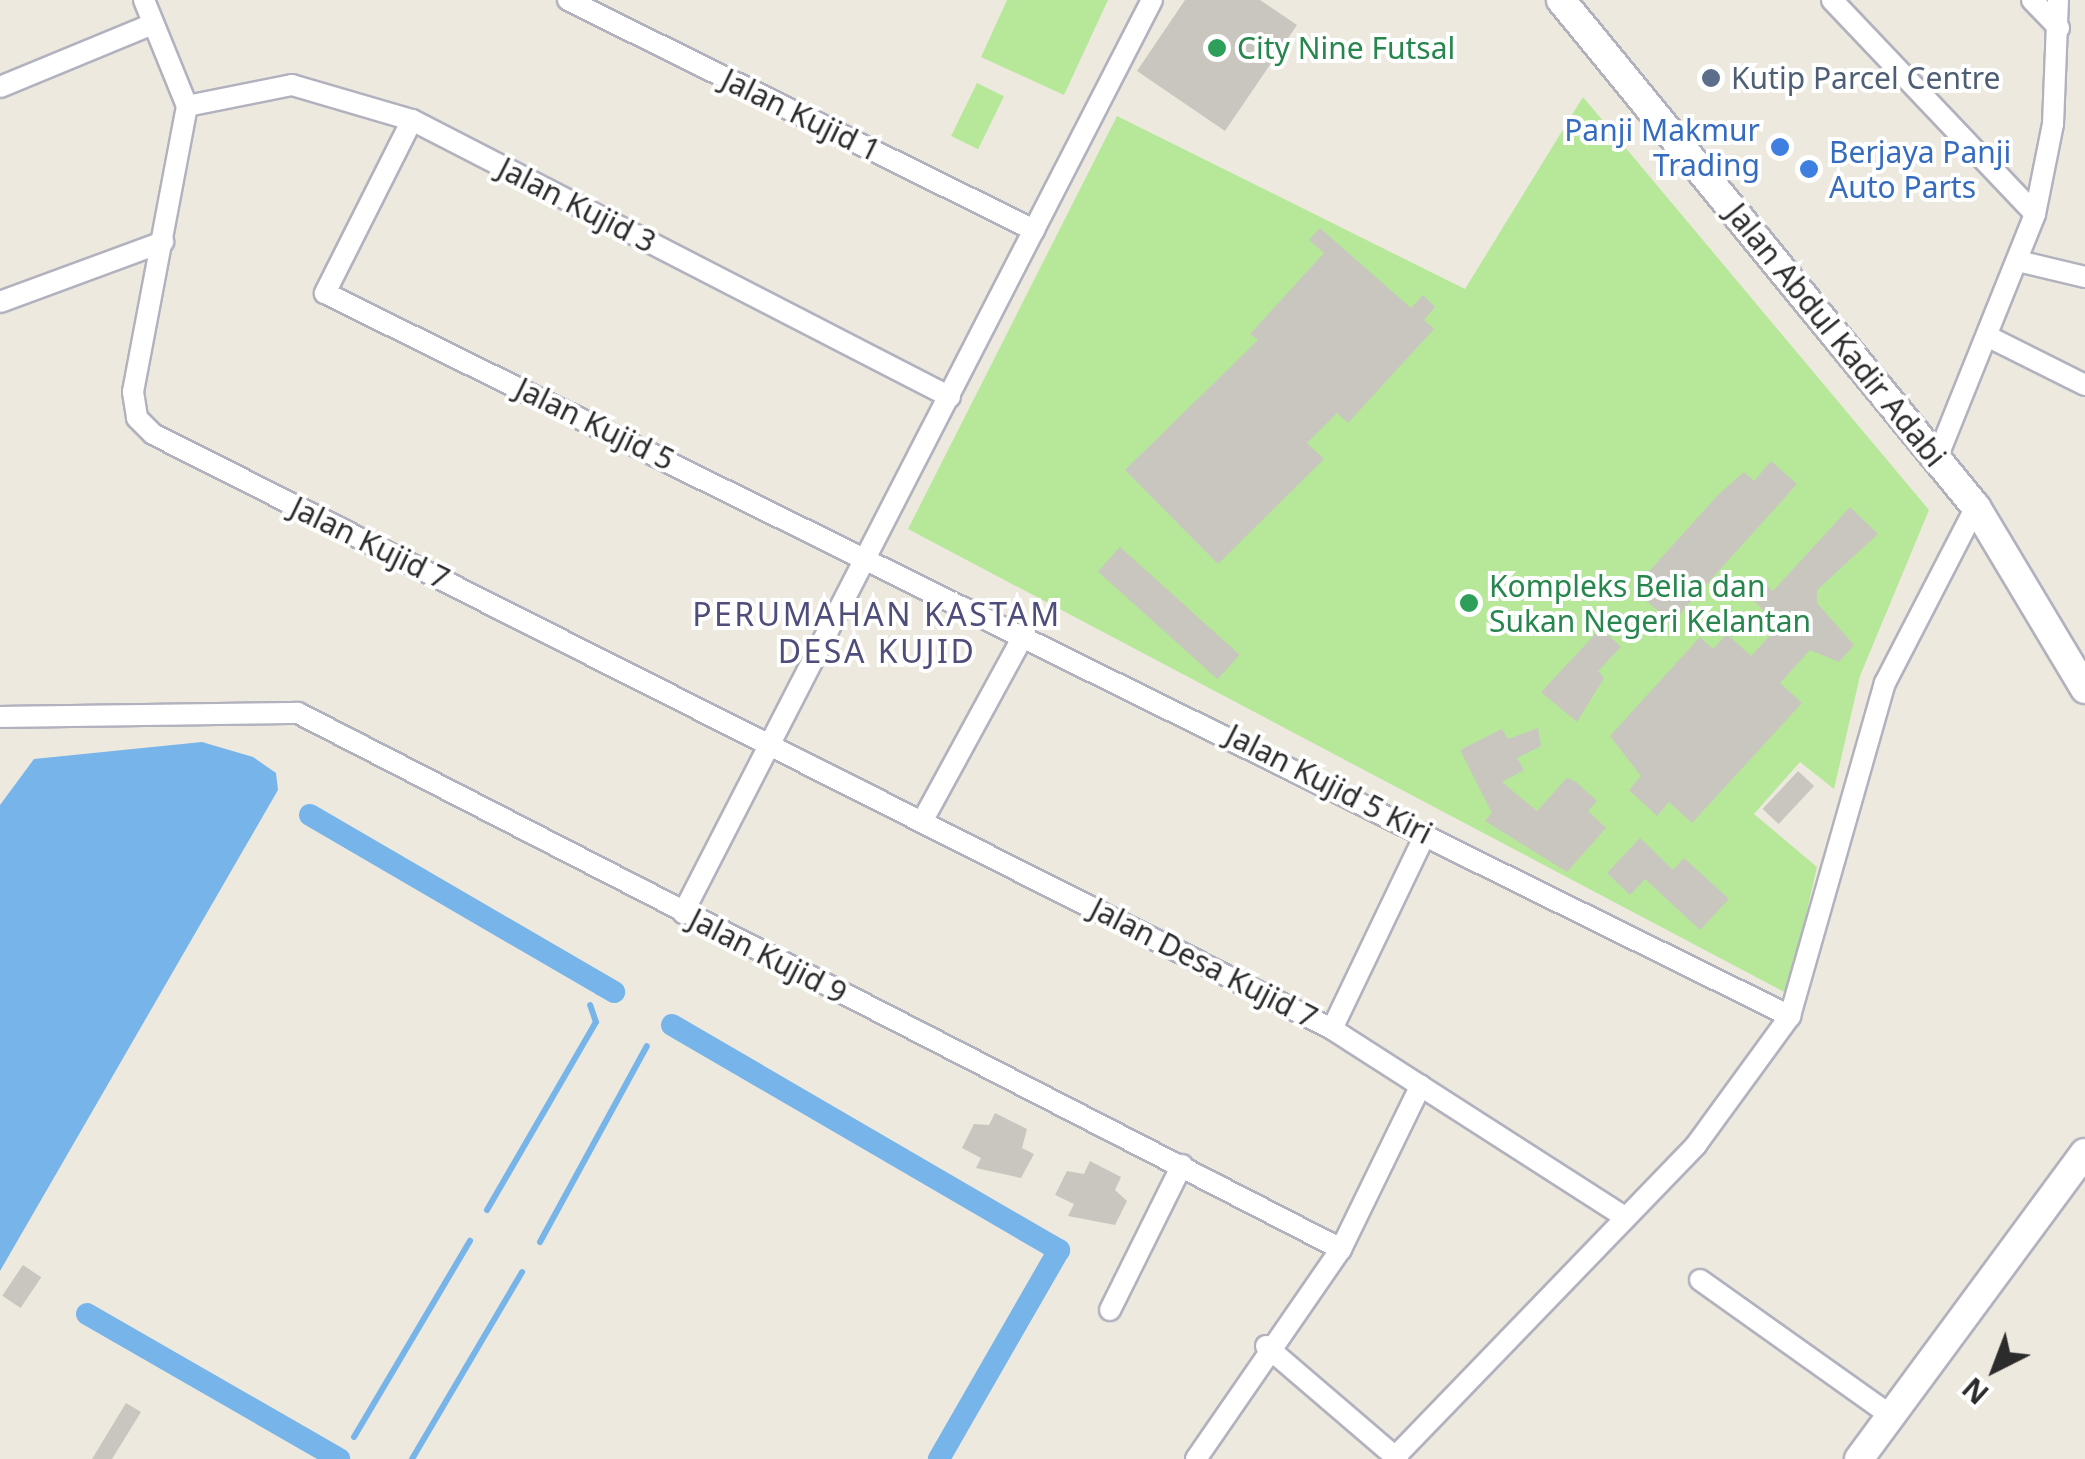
<!DOCTYPE html>
<html>
<head>
<meta charset="utf-8">
<style>
	body { margin:0 }
	#map { position:relative; width:2085px; height:1459px; overflow:hidden; background:#ede9df; font-family:"Noto Sans",sans-serif }
	div>[style] { position:absolute }
	.pitch>* { inset:0; background:#b7e89a; transform-origin:0 0 }
	.water>* { inset:0; background:#76b4ea }
	.stream>* { height:6px; margin:-3px; padding:0 3px; transform-origin:3px; border-radius:3px; background:#76b4ea }
	.canal>* { height:22px; margin:-11px; padding:0 11px; transform-origin:11px; border-radius:11px; background:#76b4ea }
	.building>* { inset:0; background:#c8c6be; transform-origin:0 0 }
	.roads { filter:drop-shadow(2px 0 #b2b2bf) drop-shadow(-2px 0 #b2b2bf) drop-shadow(0 2px #b2b2bf) drop-shadow(0 -2px #b2b2bf) }
	.street>* { height:20px; margin:-10px; padding:0 10px; transform-origin:10px; border-radius:10px; background:#fff }
	.secondary>* { height:28px; margin:-14px; padding:0 14px; transform-origin:14px; border-radius:14px; background:#fff }
	.dots>* { width:28px; height:28px; translate:-50% -50%; box-sizing:border-box; border:5px solid #fff; border-radius:50% }
	span { translate:-50% -50%; white-space:nowrap; text-align:center; line-height:1.15; -webkit-text-stroke:8px #fff; paint-order:stroke }
	.leisure-label { font-size:30px; color:#27864d }
	.left { translate:0 -50%; text-align:left }
	.service-label { font-size:30px; color:#4e5e75 }
	.street-label { font-size:30px; color:#2c2c2c }
	.shop-label { font-size:30px; color:#366cbe }
	.right { translate:-100% -50%; text-align:right }
	.neighbourhood-label { font-size:32px; color:#4e4d7b; letter-spacing:2.5px }
	.north { position:absolute; left:1945px; top:1319px; width:100px; height:100px; -webkit-text-stroke:8px #fff; paint-order:stroke; rotate:222deg; font-size:28px; font-weight:700; line-height:40px; text-align:center; color:#2c2c2c }
	.north::after { content:''; display:block; margin:auto; width:35px; height:45px; background:#2c2c2c; clip-path:polygon(50% 0,100% 100%,50% 72%,0 100%) }
</style>
</head>
<body>
<div id="map">
	<div class="pitch">
		<div style="clip-path:polygon(1007px 0,1108px 0,1064px 95px,981px 57px)"></div>
		<div style="left:977px;top:83px;width:30px;height:59px;rotate:26deg"></div>
		<div style="clip-path:polygon(1583px 97px,1929px 510px,1860px 676px,1834px 789px,1800px 762px,1754px 814px,1817px 867px,1788px 994px,908px 529px,1117px 116px,1465px 289px)"></div>
	</div>
	<div class="water">
		<div style="clip-path:polygon(202px 742px,253px 757px,276px 773px,278px 790px,0 1271px,0 805px,34px 759px)"></div>
	</div>
	<div class="stream">
		<div style="left:598px;top:992px;width:9px;rotate:-63deg"></div>
		<div style="left:487px;top:1210px;width:217px;rotate:-59.9deg"></div>
		<div style="left:596px;top:1022px;width:18px;rotate:-109deg"></div>
		<div style="left:540px;top:1242px;width:223px;rotate:-61.4deg"></div>
		<div style="left:354px;top:1437px;width:228px;rotate:-59.4deg"></div>
		<div style="left:412px;top:1459px;width:217px;rotate:-59.5deg"></div>
	</div>
	<div class="canal">
		<div style="left:310px;top:815px;width:352px;rotate:30.2deg"></div>
		<div style="left:672px;top:1025px;width:448px;rotate:30.2deg"></div>
		<div style="left:1059px;top:1250px;width:241px;rotate:119.9deg"></div>
		<div style="left:87px;top:1314px;width:291px;rotate:29.9deg"></div>
	</div>
	<div class="building">
		<div style="clip-path:polygon(1185px 0,1260px 0,1297px 25px,1225px 131px,1137px 71px)"></div>
		<div style="clip-path:polygon(1320px 228px,1411px 308px,1423px 295px,1435px 307px,1424px 320px,1434px 329px,1348px 423px,1337px 413px,1307px 443px,1324px 459px,1218px 564px,1125px 470px,1258px 340px,1250px 334px,1324px 253px,1309px 240px)"></div>
		<div style="clip-path:polygon(1771px 461px,1797px 484px,1672px 623px,1633px 589px,1718px 495px,1744px 472px,1754px 481px)"></div>
		<div style="clip-path:polygon(1850px 507px,1878px 534px,1817px 590px,1817px 603px,1854px 645px,1839px 662px,1810px 650px,1780px 683px,1802px 703px,1692px 823px,1669px 802px,1657px 816px,1629px 790px,1641px 776px,1610px 736px,1700px 637px,1713px 649px,1727px 634px,1751px 656px,1779px 626px,1743px 590px,1756px 576px,1773px 591px)"></div>
		<div style="left:1120px;top:547px;width:161px;height:33px;rotate:42deg"></div>
		<div style="clip-path:polygon(1601px 628px,1621px 647px,1598px 671px,1604px 678px,1577px 722px,1541px 692px)"></div>
		<div style="clip-path:polygon(1538px 728px,1541px 746px,1517px 758px,1524px 770px,1502px 782px,1537px 811px,1567px 778px,1576px 782px,1597px 801px,1588px 811px,1606px 828px,1567px 872px,1485px 821px,1492px 813px,1460px 750px,1502px 729px,1508px 739px)"></div>
		<div style="left:1798px;top:771px;width:22px;height:52px;rotate:43deg"></div>
		<div style="clip-path:polygon(1640px 838px,1673px 870px,1684px 858px,1729px 899px,1700px 930px,1645px 879px,1630px 895px,1607px 873px)"></div>
		<div style="clip-path:polygon(995px 1113px,1027px 1129px,1022px 1148px,1034px 1154px,1021px 1178px,976px 1168px,981px 1158px,962px 1148px,974px 1124px,989px 1125px)"></div>
		<div style="clip-path:polygon(1090px 1161px,1121px 1177px,1115px 1190px,1127px 1201px,1115px 1225px,1068px 1216px,1074px 1204px,1055px 1195px,1067px 1171px,1084px 1174px)"></div>
		<div style="left:23px;top:1265px;width:22px;height:37px;rotate:34deg"></div>
		<div style="clip-path:polygon(126px 1403px,141px 1412px,112px 1459px,92px 1459px)"></div>
	</div>
	<div class="roads">
		<div class="street">
			<div style="left:144px;top:0;width:114px;rotate:67.9deg"></div>
			<div style="left:187px;top:106px;width:291px;rotate:100.7deg"></div>
			<div style="left:133px;top:392px;width:26px;rotate:81deg"></div>
			<div style="left:137px;top:418px;width:23px;rotate:45deg"></div>
			<div style="left:153px;top:434px;width:1321px;rotate:26.78deg"></div>
			<div style="left:1332px;top:1029px;width:346px;rotate:32.7deg"></div>
			<div style="left:568px;top:0;width:520px;rotate:26.27deg"></div>
			<div style="left:1832px;top:0;width:295px;rotate:46.5deg"></div>
			<div style="left:2032px;top:0;width:39px;rotate:46deg"></div>
			<div style="left:0;top:87px;width:165px;rotate:-22.4deg"></div>
			<div style="left:187px;top:106px;width:107px;rotate:-11.3deg"></div>
			<div style="left:292px;top:85px;width:125px;rotate:16.3deg"></div>
			<div style="left:412px;top:120px;width:605px;rotate:27.24deg"></div>
			<div style="left:412px;top:120px;width:194px;rotate:116.7deg"></div>
			<div style="left:325px;top:293px;width:1634px;rotate:26.27deg"></div>
			<div style="left:2018px;top:261px;width:69px;rotate:13.4deg"></div>
			<div style="left:0;top:302px;width:174px;rotate:-20.2deg"></div>
			<div style="left:1989px;top:337px;width:107px;rotate:26.6deg"></div>
			<div style="left:1937px;top:458px;width:263px;rotate:-68.1deg"></div>
			<div style="left:2035px;top:214px;width:92px;rotate:-78.7deg"></div>
			<div style="left:2053px;top:124px;width:124px;rotate:-87.7deg"></div>
			<div style="left:0;top:717px;width:298px;rotate:-0.8deg"></div>
			<div style="left:298px;top:713px;width:1173px;rotate:27.2deg"></div>
			<div style="left:1341px;top:1249px;width:182px;rotate:-64deg"></div>
			<div style="left:924px;top:818px;width:211px;rotate:-61.4deg"></div>
			<div style="left:683px;top:913px;width:1026px;rotate:-62.81deg"></div>
			<div style="left:1332px;top:1029px;width:217px;rotate:-64.4deg"></div>
			<div style="left:1700px;top:1280px;width:233px;rotate:35.4deg"></div>
			<div style="left:1110px;top:1310px;width:162px;rotate:-63.6deg"></div>
			<div style="left:1266px;top:1346px;width:174px;rotate:40.6deg"></div>
			<div style="left:1396px;top:1456px;width:432px;rotate:-46deg"></div>
			<div style="left:1696px;top:1145px;width:160px;rotate:-53.9deg"></div>
			<div style="left:1790px;top:1016px;width:346px;rotate:-74.1deg"></div>
			<div style="left:1885px;top:683px;width:198px;rotate:-62.7deg"></div>
			<div style="left:1196px;top:1459px;width:255px;rotate:-55.4deg"></div>
		</div>
		<div class="secondary">
			<div style="left:1561px;top:0;width:655px;rotate:50.7deg"></div>
			<div style="left:1976px;top:507px;width:212px;rotate:59.1deg"></div>
			<div style="left:1859px;top:1459px;width:380px;rotate:-53.6deg"></div>
		</div>
	</div>
	<div class="dots">
		<div style="left:1217px;top:48px;background:#2e9e5b"></div>
		<div style="left:1711px;top:78px;background:#5c6f8a"></div>
		<div style="left:1780px;top:147px;background:#3f7fe0"></div>
		<div style="left:1809px;top:169px;background:#3f7fe0"></div>
		<div style="left:1469px;top:603px;background:#2e9e5b"></div>
	</div>
	<div class="leisure-label">
		<span class="left" style="left:1237px;top:48px">City Nine Futsal</span>
		<span class="left" style="left:1489px;top:603px">Kompleks Belia dan<br>Sukan Negeri Kelantan</span>
	</div>
	<div class="service-label">
		<span class="left" style="left:1731px;top:78px">Kutip Parcel Centre</span>
	</div>
	<div class="street-label">
		<span style="left:801px;top:115px;rotate:26deg">Jalan Kujid 1</span>
		<span style="left:577px;top:205px;rotate:27deg">Jalan Kujid 3</span>
		<span style="left:1836px;top:335px;rotate:51deg">Jalan Abdul Kadir Adabi</span>
		<span style="left:595px;top:424px;rotate:26deg">Jalan Kujid 5</span>
		<span style="left:370px;top:543px;rotate:26deg">Jalan Kujid 7</span>
		<span style="left:1329px;top:784px;rotate:27deg">Jalan Kujid 5 Kiri</span>
		<span style="left:768px;top:956px;rotate:27deg">Jalan Kujid 9</span>
		<span style="left:1204px;top:963px;rotate:27deg">Jalan Desa Kujid 7</span>
	</div>
	<div class="shop-label">
		<span class="right" style="left:1760px;top:147px">Panji Makmur<br>Trading</span>
		<span class="left" style="left:1829px;top:169px">Berjaya Panji<br>Auto Parts</span>
	</div>
	<div class="neighbourhood-label">
		<span style="left:877px;top:633px">PERUMAHAN KASTAM<br>DESA KUJID</span>
	</div>
	<div class="north">N</div>
</div>
</body>
</html>
